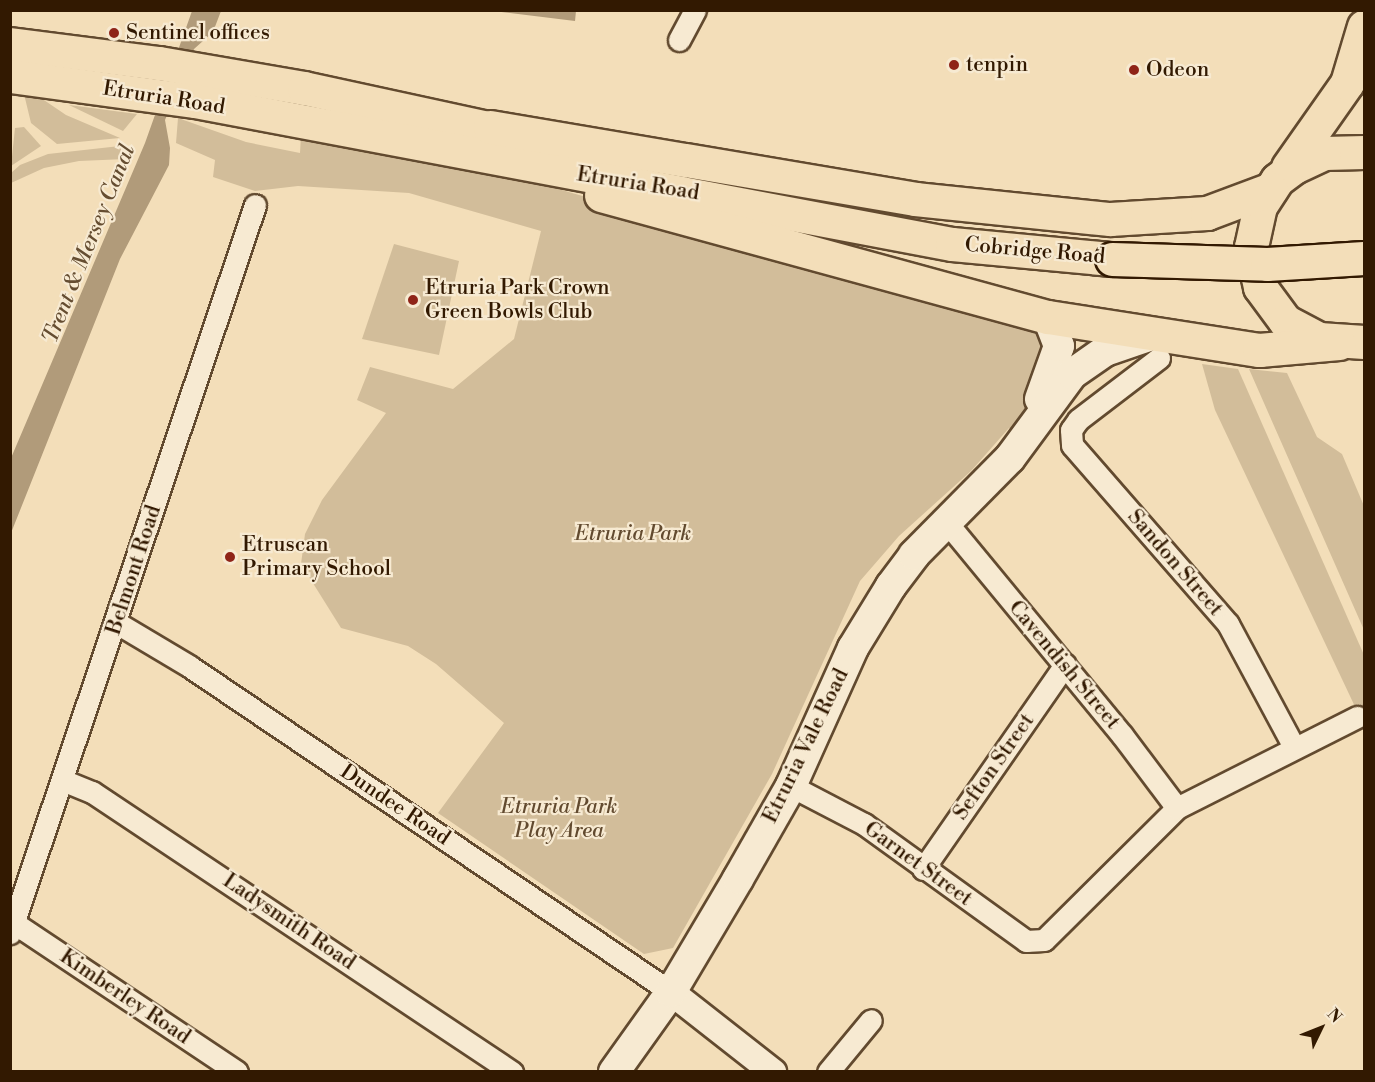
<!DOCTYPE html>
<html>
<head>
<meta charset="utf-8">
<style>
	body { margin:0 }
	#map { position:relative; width:1375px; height:1082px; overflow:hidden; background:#f3deb9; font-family:"Libre Bodoni",serif }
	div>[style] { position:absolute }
	.green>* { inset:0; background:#d2bd9a }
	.water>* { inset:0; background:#b19b7a }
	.roads { filter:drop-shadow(2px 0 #624a2f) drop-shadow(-2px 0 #624a2f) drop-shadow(0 2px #624a2f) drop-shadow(0 -2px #624a2f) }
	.minor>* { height:21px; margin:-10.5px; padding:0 10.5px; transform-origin:10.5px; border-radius:10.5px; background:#f7ead2 }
	.tertiary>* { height:26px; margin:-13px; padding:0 13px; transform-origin:13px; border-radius:13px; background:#f7ead2 }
	.secondary>* { height:30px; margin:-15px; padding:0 15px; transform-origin:15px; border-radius:15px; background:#f7ead2 }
	.primary>* { height:33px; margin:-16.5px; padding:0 16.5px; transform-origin:16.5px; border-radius:16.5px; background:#f3deb9 }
	.trunk>* { height:33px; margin:-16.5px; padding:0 16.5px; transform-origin:16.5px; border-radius:16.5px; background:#f3deb9 }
	.bridges { filter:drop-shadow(2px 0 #321901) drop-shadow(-2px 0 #321901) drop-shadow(0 2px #321901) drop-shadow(0 -2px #321901) }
	.trunk-bridge>* { height:33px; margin:-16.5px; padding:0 16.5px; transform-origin:16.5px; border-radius:16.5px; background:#f3deb9 }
	.dots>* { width:16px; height:16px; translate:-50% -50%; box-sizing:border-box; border:3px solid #f7ead2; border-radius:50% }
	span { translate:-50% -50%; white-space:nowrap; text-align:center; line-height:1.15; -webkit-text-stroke:4.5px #f7ead2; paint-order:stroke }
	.poi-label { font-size:21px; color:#321901 }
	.left { translate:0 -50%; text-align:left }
	.street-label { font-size:21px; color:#321901 }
	.park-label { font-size:21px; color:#624a2f; font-style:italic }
	.water-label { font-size:22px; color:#654d31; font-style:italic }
	.frame { position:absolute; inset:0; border:12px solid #321901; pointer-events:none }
	.north { position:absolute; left:1291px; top:998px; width:60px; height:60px; -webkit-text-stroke:4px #f7ead2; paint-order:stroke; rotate:47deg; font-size:16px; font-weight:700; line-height:24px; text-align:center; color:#321901 }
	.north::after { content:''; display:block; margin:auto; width:21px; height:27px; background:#321901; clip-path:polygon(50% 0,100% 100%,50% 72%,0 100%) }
</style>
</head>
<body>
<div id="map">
	<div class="green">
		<div style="clip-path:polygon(24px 94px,38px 96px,66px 115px,120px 138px,57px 144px,31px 123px)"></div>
		<div style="clip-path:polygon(69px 105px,137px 114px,123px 131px)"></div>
		<div style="clip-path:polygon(178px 118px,246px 142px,300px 153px,301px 135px,520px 178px,1030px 325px,1043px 332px,1050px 342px,1022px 441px,1009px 428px,971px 471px,899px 536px,860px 581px,772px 774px,673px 948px,644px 954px,438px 813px,504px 723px,436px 664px,408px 646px,341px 628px,301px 564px,305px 534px,322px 500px,386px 413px,357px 400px,370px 367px,453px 389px,514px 339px,541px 231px,409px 193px,298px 186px,255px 191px,213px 177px,215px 160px,176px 143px)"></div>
		<div style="clip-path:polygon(24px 127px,41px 146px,11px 166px,15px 128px)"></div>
		<div style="clip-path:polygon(120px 146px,128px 148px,126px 159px,79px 161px,44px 168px,11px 183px,11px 173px,20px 165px,48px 154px)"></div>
		<div style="clip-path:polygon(394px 244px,459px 261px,439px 355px,362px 339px)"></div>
		<div style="clip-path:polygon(1202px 364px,1238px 369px,1364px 655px,1364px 710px,1358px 713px,1215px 410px)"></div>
		<div style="clip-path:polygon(1249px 369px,1287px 373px,1317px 437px,1342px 454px,1364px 506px,1364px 630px)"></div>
	</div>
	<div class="water">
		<div style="clip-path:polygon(192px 11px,221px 11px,213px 32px,194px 49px,165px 120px,170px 148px,169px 165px,120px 259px,11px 533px,11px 458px,145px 143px)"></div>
		<div style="clip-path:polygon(493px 11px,576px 10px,576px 11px,575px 21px)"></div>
	</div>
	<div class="roads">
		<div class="minor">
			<div style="left:679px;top:40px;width:34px;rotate:-62deg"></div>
			<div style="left:1159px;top:358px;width:102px;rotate:142.6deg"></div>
			<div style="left:1078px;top:420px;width:12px;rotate:125deg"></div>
			<div style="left:1071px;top:430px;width:15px;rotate:86deg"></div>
			<div style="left:1072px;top:445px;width:237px;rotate:48.9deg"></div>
			<div style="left:1228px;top:624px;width:140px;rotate:61.8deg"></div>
			<div style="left:948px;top:524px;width:273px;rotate:50.5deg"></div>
			<div style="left:1122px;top:735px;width:91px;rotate:53deg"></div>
			<div style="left:117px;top:623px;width:84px;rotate:30.8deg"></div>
			<div style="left:189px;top:666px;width:582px;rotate:34.07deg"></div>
			<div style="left:62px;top:780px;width:32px;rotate:22deg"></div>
			<div style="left:92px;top:792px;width:505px;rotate:33.69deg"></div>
			<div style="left:791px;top:786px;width:82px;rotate:27.5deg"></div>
			<div style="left:864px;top:824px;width:200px;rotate:35.8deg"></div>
			<div style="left:1026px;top:941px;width:18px;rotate:-3deg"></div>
			<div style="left:1044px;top:940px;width:187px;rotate:-44.8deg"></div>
			<div style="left:1177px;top:808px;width:202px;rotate:-26.8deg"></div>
			<div style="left:923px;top:869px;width:249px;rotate:-55.2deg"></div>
			<div style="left:14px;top:923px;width:268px;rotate:33.7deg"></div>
			<div style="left:10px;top:933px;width:768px;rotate:-71.4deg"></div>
			<div style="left:828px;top:1072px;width:67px;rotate:-50.4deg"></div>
		</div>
		<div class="tertiary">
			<div style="left:671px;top:992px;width:130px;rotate:38.1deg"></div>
		</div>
		<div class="secondary">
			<div style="left:1040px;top:399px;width:56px;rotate:-70.3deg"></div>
			<div style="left:1059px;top:346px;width:31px;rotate:-111deg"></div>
			<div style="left:614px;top:1072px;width:98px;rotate:-54.5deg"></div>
			<div style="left:671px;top:992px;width:131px;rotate:-59.3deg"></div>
			<div style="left:738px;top:879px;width:107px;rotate:-60.3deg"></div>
			<div style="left:791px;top:786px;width:151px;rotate:-65.8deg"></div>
			<div style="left:853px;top:648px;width:73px;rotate:-58.5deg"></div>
			<div style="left:891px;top:586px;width:39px;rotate:-53deg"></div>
			<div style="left:914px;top:555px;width:136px;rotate:-45.3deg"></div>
			<div style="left:1010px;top:458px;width:104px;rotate:-53.6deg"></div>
			<div style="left:1072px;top:374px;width:40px;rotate:-34.9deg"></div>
			<div style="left:1105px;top:351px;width:50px;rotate:-18.8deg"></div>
		</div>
		<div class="primary">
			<div style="left:1364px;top:152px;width:40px;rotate:178.6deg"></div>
			<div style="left:1324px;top:153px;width:33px;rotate:155deg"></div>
			<div style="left:1294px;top:167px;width:21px;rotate:143deg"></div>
			<div style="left:1277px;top:180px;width:31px;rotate:123deg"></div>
			<div style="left:1260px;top:206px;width:42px;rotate:102.4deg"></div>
			<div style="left:1251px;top:247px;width:41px;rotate:77.3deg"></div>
			<div style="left:1260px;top:287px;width:42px;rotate:53.7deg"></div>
			<div style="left:1285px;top:321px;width:38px;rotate:28deg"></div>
			<div style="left:1319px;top:339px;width:45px;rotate:3.8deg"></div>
			<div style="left:1288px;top:167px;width:103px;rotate:-54.9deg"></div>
			<div style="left:1347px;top:83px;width:59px;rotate:-73.4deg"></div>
		</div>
		<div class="trunk">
			<div style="left:10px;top:44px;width:150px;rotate:7.3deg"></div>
			<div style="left:159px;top:63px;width:147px;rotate:9.8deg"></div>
			<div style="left:304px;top:88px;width:211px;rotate:12.3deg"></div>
			<div style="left:10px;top:76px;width:187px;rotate:7.7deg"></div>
			<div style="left:195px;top:101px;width:770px;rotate:10.7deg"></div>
			<div style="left:952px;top:244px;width:161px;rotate:5.4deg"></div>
			<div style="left:490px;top:127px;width:431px;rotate:9.6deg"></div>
			<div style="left:915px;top:199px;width:196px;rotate:5.9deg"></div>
			<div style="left:1110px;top:219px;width:97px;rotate:-3.5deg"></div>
			<div style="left:1207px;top:213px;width:68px;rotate:-20.6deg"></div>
			<div style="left:601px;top:195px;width:463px;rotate:15.3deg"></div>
			<div style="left:1048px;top:317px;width:214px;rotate:8.9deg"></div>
			<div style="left:1259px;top:350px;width:80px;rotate:-5deg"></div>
		</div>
	</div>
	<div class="bridges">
		<div class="trunk-bridge">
			<div style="left:1112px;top:259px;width:155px;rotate:1.8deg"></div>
			<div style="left:1267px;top:264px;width:97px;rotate:-3.5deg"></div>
		</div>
	</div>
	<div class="dots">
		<div style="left:114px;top:33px;background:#8f2418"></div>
		<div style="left:954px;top:65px;background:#8f2418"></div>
		<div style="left:1134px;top:70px;background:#8f2418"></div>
		<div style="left:413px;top:300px;background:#8f2418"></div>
		<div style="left:230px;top:557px;background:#8f2418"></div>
	</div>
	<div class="poi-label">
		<span class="left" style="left:126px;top:33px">Sentinel offices</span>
		<span class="left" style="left:966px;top:65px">tenpin</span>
		<span class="left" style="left:1146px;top:70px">Odeon</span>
		<span class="left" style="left:425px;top:300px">Etruria Park Crown<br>Green Bowls Club</span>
		<span class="left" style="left:242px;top:557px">Etruscan<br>Primary School</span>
	</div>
	<div class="street-label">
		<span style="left:164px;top:98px;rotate:9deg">Etruria Road</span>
		<span style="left:638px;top:184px;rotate:9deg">Etruria Road</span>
		<span style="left:1035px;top:251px;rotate:5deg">Cobridge Road</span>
		<span style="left:1175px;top:563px;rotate:49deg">Sandon Street</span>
		<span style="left:134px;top:570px;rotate:-72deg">Belmont Road</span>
		<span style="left:1064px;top:665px;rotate:50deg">Cavendish Street</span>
		<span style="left:806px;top:746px;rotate:-64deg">Etruria Vale Road</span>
		<span style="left:994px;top:767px;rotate:-55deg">Sefton Street</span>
		<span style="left:395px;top:805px;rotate:34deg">Dundee Road</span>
		<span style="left:918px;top:864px;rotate:36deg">Garnet Street</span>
		<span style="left:289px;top:922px;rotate:34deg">Ladysmith Road</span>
		<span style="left:125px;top:997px;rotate:34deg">Kimberley Road</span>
	</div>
	<div class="park-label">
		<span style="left:633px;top:534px">Etruria Park</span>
		<span style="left:559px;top:819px">Etruria Park<br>Play Area</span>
	</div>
	<div class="water-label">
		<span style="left:89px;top:244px;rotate:-68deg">Trent &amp; Mersey Canal</span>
	</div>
	<div class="frame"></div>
	<div class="north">N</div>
</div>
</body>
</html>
